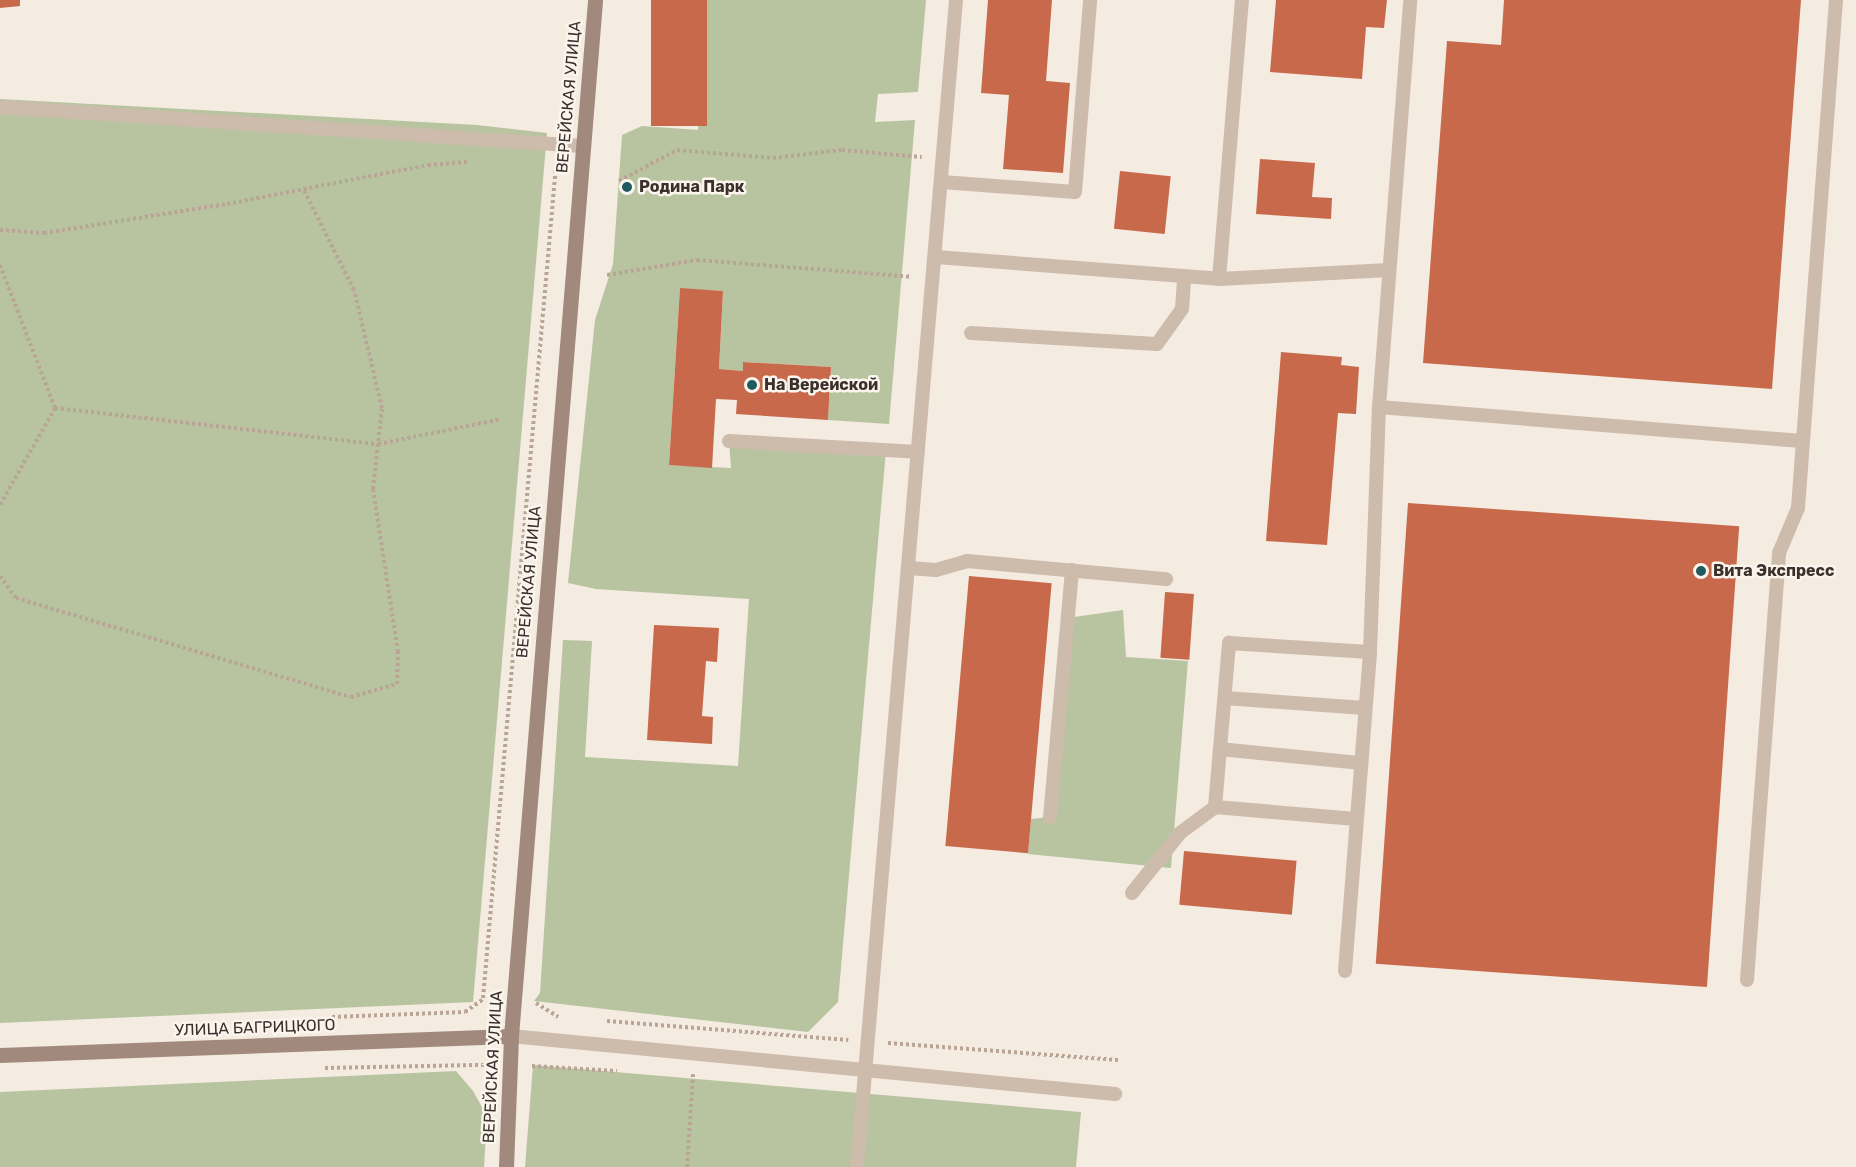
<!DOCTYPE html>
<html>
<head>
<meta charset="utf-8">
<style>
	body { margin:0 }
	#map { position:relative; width:1856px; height:1167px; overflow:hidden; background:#f4ebe1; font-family:Rubik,sans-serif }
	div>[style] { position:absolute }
	.green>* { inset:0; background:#b8c4a0 }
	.building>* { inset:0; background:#c8694b; transform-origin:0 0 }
	.path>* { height:4px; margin-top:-2px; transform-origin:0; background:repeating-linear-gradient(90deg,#b9a596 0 3px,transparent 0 6px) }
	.lane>* { height:14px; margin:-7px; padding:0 7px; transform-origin:7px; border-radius:7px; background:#cdbbac }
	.secondary>* { height:15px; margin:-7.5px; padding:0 7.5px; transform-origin:7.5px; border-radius:7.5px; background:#a18a7d }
	.dots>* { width:16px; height:16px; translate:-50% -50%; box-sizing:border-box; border:3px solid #fbf5ee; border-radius:50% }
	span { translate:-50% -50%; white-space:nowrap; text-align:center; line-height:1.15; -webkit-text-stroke:5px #fbf5ee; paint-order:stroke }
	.street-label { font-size:16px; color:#3b302b }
	.poi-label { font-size:16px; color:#3b302b; font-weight:700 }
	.left { translate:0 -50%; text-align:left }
</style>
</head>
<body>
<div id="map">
	<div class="green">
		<div style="clip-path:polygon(707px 0,926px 0,918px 92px,878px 94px,875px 122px,915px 120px,889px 424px,828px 420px,831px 367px,744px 362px,743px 371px,719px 369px,723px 291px,680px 289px,669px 465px,731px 468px,729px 441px,886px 450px,838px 1002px,808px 1032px,534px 1001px,540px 993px,563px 640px,592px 641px,585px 757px,738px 766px,749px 599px,596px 589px,568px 583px,595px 320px,613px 264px,622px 135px,642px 126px,698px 130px)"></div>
		<div style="clip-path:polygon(0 99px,477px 125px,547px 133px,473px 1002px,0 1023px)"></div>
		<div style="clip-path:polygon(1123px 610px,1126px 657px,1188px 661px,1171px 868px,1028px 854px,1031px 819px,1049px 817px,1067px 618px)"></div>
		<div style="clip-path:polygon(533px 1065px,1081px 1112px,1076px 1167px,525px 1167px)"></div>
		<div style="clip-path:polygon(456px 1071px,473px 1091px,487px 1116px,484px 1167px,0 1167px,0 1092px)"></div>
	</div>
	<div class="building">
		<div style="clip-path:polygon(0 0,20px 0,20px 6px,0 8px)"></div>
		<div style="left:651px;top:0;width:56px;height:126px"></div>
		<div style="clip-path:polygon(988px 0,1052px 0,1046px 81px,1070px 83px,1063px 173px,1003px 169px,1009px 95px,981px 93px)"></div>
		<div style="clip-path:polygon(1276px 0,1387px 0,1384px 28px,1366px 27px,1362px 79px,1270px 72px)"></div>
		<div style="clip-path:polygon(1504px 0,1801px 0,1772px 389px,1423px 363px,1447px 41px,1501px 45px)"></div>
		<div style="clip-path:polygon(1260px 159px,1315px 163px,1312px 197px,1332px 198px,1331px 219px,1256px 214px)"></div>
		<div style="left:1120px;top:171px;width:51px;height:58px;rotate:6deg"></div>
		<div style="clip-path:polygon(680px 288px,723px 291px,719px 369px,743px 371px,743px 362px,831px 367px,828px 420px,736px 414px,737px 400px,716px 399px,712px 468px,669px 465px)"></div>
		<div style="clip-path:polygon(1281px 352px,1342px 357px,1341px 365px,1359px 367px,1356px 414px,1338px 413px,1327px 545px,1266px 541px)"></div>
		<div style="left:1408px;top:503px;width:332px;height:462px;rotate:4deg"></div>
		<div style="left:969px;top:576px;width:83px;height:271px;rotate:5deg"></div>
		<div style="left:1165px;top:592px;width:29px;height:66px;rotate:4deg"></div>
		<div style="clip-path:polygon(654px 625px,719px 628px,717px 662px,706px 661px,702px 716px,713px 717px,712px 744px,647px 740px)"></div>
		<div style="left:1184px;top:851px;width:113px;height:54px;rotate:5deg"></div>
	</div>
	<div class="path">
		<div style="left:619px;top:181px;width:66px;rotate:-28.1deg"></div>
		<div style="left:677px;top:150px;width:96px;rotate:4.8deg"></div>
		<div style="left:773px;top:158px;width:69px;rotate:-6.6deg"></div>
		<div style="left:842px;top:150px;width:80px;rotate:5deg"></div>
		<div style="left:0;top:230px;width:44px;rotate:3.9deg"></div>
		<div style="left:44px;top:233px;width:185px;rotate:-9deg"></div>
		<div style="left:227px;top:204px;width:205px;rotate:-11deg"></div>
		<div style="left:428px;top:165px;width:40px;rotate:-4.3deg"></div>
		<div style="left:0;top:265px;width:153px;rotate:69deg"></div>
		<div style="left:55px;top:408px;width:112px;rotate:119.6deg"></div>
		<div style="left:607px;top:275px;width:91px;rotate:-9.5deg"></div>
		<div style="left:697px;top:260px;width:215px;rotate:4.5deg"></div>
		<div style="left:55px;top:408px;width:325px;rotate:6.4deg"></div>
		<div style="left:378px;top:444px;width:126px;rotate:-11.4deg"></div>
		<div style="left:0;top:576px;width:27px;rotate:54deg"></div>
		<div style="left:16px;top:598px;width:349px;rotate:16.5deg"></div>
		<div style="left:351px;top:697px;width:48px;rotate:-15.8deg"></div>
		<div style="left:397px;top:684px;width:32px;rotate:-88deg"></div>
		<div style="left:398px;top:652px;width:165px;rotate:-98.7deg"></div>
		<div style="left:373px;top:489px;width:81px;rotate:-83.7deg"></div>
		<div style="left:382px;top:408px;width:121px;rotate:-103.3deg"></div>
		<div style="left:354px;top:290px;width:114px;rotate:-116.6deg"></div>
		<div style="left:483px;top:998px;width:836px;rotate:-84.99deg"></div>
		<div style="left:536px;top:1003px;width:26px;rotate:32deg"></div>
		<div style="left:332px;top:1017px;width:133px;rotate:-2.2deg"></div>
		<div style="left:465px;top:1012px;width:24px;rotate:-35deg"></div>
		<div style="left:607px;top:1021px;width:242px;rotate:4.5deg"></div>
		<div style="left:888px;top:1043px;width:231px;rotate:4.2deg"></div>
		<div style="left:532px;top:1066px;width:85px;rotate:3.4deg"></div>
		<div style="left:325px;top:1068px;width:163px;rotate:-1.1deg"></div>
		<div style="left:687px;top:1167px;width:93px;rotate:-86.3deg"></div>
	</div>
	<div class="lane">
		<div style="left:0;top:107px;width:583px;rotate:3.83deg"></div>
		<div style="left:942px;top:182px;width:133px;rotate:4.3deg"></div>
		<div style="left:1075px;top:192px;width:193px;rotate:-85.5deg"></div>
		<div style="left:936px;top:257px;width:284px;rotate:4.4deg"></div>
		<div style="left:1219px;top:279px;width:280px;rotate:-85.3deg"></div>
		<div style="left:1219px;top:279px;width:170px;rotate:-3deg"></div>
		<div style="left:971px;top:333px;width:186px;rotate:3.4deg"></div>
		<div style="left:1157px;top:344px;width:43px;rotate:-54.5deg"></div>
		<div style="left:1182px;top:309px;width:32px;rotate:-86deg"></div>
		<div style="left:1379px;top:407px;width:408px;rotate:-85.6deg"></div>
		<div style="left:729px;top:441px;width:189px;rotate:3.3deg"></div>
		<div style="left:908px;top:568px;width:28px;rotate:4deg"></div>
		<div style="left:936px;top:570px;width:32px;rotate:-16deg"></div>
		<div style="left:967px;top:561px;width:200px;rotate:5.2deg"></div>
		<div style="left:1225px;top:698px;width:140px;rotate:4.1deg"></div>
		<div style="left:1220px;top:749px;width:142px;rotate:5.7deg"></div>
		<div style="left:1215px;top:807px;width:141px;rotate:4.9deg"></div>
		<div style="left:1050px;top:817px;width:248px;rotate:-84.9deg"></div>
		<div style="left:1132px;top:893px;width:77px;rotate:-51.3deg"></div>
		<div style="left:1180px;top:833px;width:44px;rotate:-36.6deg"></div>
		<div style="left:1215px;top:807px;width:165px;rotate:-85.1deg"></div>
		<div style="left:1229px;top:643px;width:141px;rotate:3.7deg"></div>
		<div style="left:1345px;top:971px;width:320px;rotate:-85.5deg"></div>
		<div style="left:1370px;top:652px;width:245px;rotate:-87.9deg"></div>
		<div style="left:1379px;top:407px;width:425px;rotate:4.6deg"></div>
		<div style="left:1747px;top:980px;width:428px;rotate:-85.7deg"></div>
		<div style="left:1779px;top:553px;width:49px;rotate:-67.1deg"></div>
		<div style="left:1798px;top:508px;width:509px;rotate:-85.72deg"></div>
		<div style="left:511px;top:1036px;width:607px;rotate:5.49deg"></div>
		<div style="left:857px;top:1167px;width:1171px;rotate:-85.15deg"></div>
	</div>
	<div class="secondary">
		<div style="left:0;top:1055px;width:511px;rotate:-2.13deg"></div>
		<div style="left:506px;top:1167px;width:131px;rotate:-87.8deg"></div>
		<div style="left:511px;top:1036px;width:1039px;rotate:-85.36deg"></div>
	</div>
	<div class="dots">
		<div style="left:627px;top:187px;background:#1f5a5e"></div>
		<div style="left:752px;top:385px;background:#1f5a5e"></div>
		<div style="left:1701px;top:571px;background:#1f5a5e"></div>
	</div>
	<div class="street-label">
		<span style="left:569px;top:97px;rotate:-85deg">ВЕРЕЙСКАЯ УЛИЦА</span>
		<span style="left:529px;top:582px;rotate:-85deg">ВЕРЕЙСКАЯ УЛИЦА</span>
		<span style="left:255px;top:1028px;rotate:-2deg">УЛИЦА БАГРИЦКОГО</span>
		<span style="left:493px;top:1067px;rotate:-87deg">ВЕРЕЙСКАЯ УЛИЦА</span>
	</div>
	<div class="poi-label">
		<span class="left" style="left:639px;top:187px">Родина Парк</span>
		<span class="left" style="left:764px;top:385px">На Верейской</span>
		<span class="left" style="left:1713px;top:571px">Вита Экспресс</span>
	</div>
</div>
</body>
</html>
